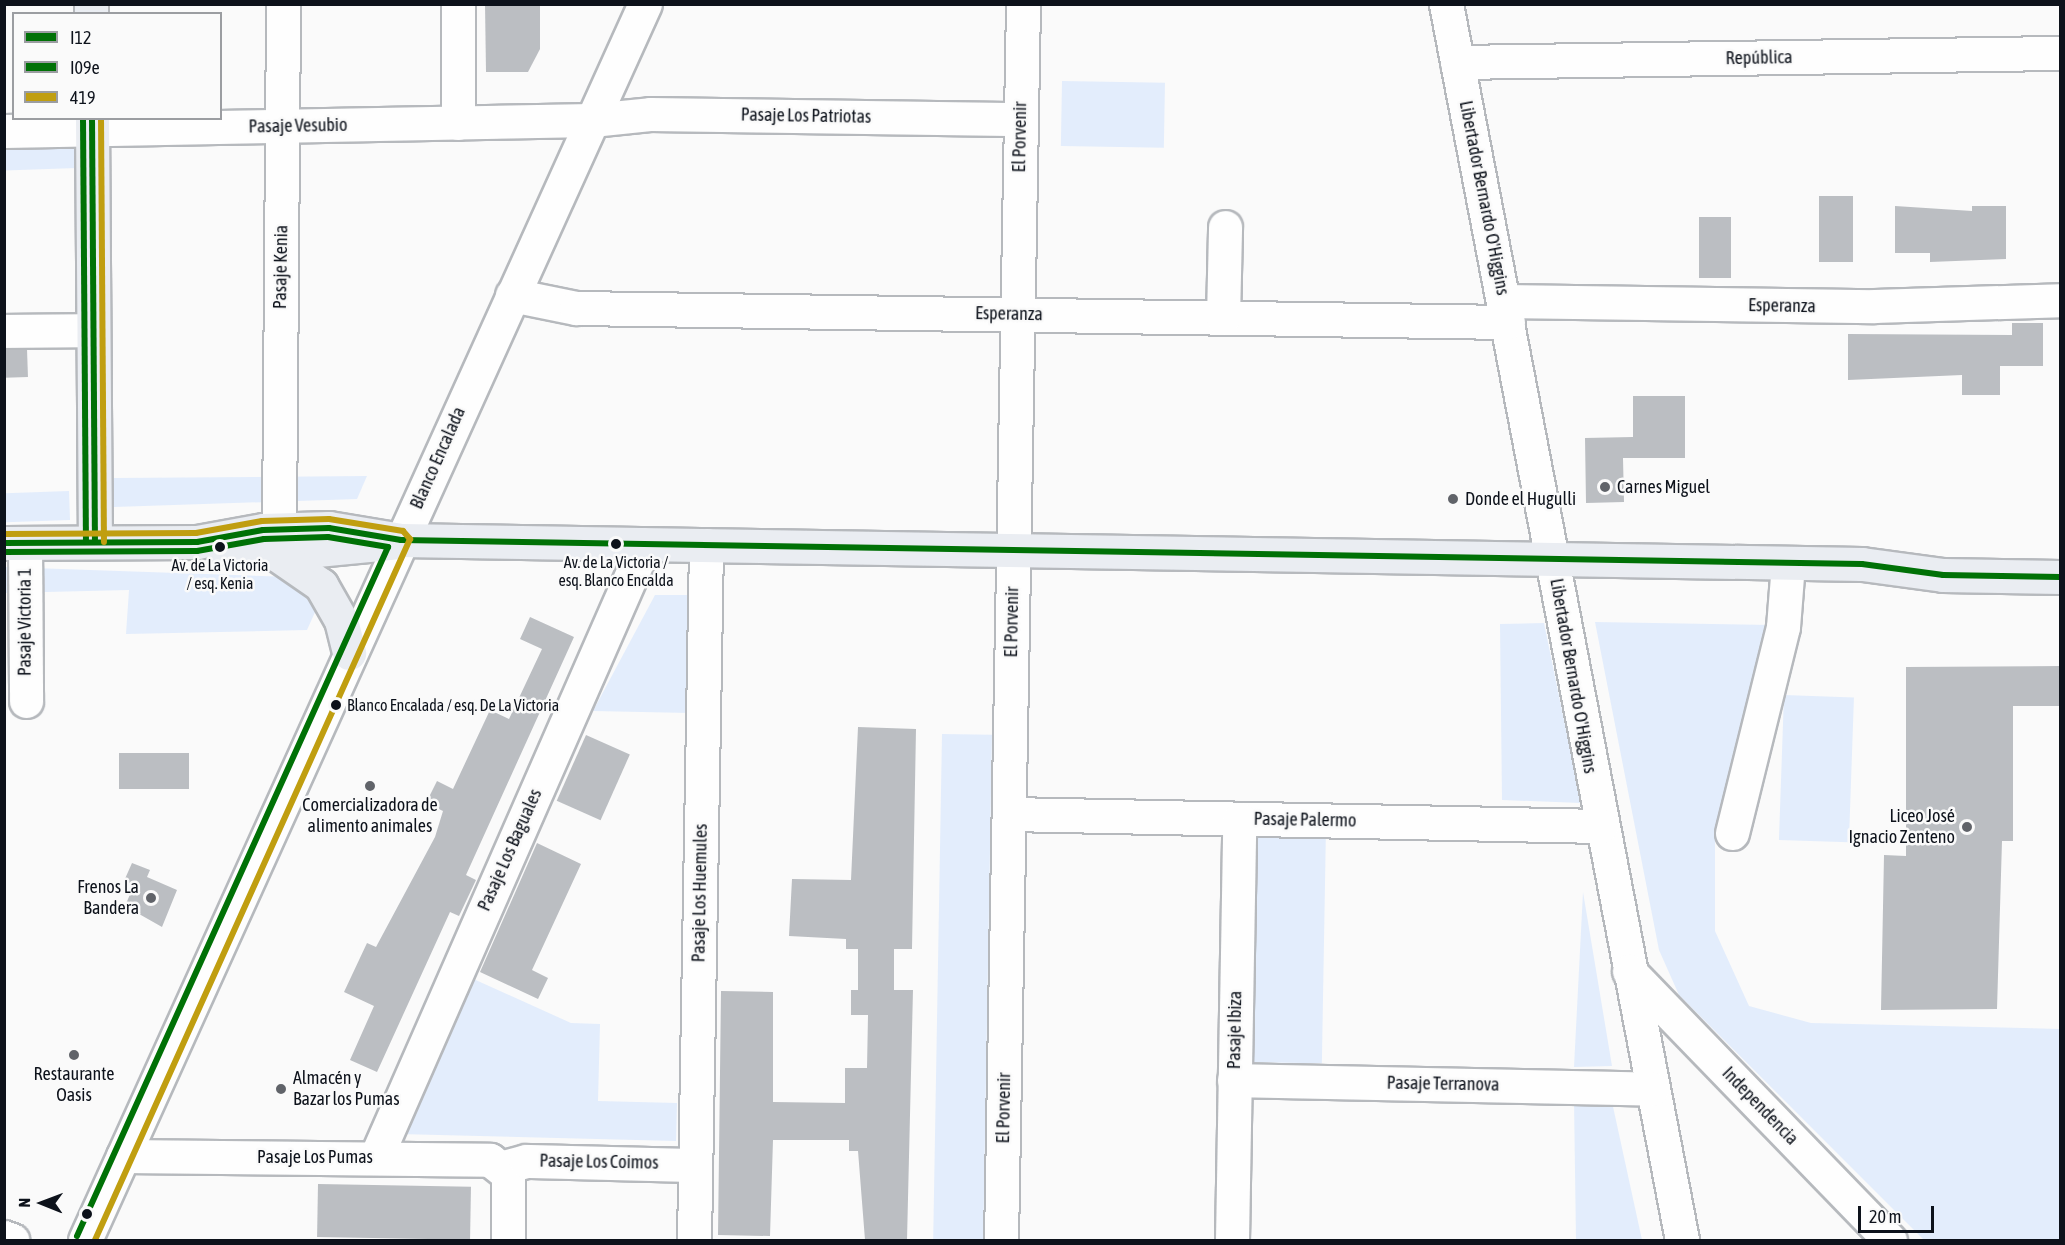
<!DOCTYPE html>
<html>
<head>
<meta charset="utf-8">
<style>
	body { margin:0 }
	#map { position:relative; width:2065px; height:1245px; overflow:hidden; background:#fafafa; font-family:"Asap Condensed",sans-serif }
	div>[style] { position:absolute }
	.green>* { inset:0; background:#e3edfc; transform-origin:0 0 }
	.building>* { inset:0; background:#bbbec2; transform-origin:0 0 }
	.roads { filter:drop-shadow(2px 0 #b6b9bd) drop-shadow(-2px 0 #b6b9bd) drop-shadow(0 2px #b6b9bd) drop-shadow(0 -2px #b6b9bd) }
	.minor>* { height:33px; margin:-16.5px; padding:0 16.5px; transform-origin:16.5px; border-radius:16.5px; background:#fefefe }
	.major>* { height:33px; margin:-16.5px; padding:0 16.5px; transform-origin:16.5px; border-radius:16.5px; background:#eaedf2 }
	.bus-1>* { height:6px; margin:-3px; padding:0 3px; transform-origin:3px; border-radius:3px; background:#007106 }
	.bus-2>* { height:6px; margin:-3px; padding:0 3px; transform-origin:3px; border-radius:3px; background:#007106 }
	.bus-3>* { height:6px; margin:-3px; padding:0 3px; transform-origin:3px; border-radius:3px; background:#c09e10 }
	.dots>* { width:16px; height:16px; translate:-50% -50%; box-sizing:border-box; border:3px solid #fafafa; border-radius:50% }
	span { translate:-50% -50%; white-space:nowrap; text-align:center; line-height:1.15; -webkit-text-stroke:5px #fafafa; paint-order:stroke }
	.bus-label { font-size:16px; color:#0d121b }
	.left { translate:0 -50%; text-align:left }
	.street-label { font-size:18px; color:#0d121b }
	.poi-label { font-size:18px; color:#0d121b }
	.right { translate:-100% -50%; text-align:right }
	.frame { position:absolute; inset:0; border:6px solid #0d121b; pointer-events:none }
	.legend { position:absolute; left:12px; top:12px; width:210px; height:108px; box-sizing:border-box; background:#fafafa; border:2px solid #9b9da1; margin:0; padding:8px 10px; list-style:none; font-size:18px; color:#0d121b }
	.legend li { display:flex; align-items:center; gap:12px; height:30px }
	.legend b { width:30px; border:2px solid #9b9da1 }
	.north { position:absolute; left:12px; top:1173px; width:60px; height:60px; -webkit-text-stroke:4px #fafafa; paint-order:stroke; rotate:271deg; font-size:16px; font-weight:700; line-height:24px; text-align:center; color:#0d121b }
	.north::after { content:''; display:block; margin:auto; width:21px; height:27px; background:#0d121b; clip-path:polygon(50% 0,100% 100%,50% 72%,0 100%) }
	.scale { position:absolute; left:1858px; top:1206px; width:76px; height:27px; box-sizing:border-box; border:3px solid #0d121b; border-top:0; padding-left:8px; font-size:18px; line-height:21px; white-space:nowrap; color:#0d121b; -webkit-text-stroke:4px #fafafa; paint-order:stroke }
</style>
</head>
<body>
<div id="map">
	<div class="green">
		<div style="left:1062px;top:81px;width:103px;height:65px;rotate:1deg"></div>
		<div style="left:442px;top:126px;width:15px;height:323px;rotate:90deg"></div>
		<div style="left:76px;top:139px;width:29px;height:72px;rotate:88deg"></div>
		<div style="clip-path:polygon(367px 476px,357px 499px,114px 507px,114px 478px)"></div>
		<div style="left:69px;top:491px;width:29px;height:64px;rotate:88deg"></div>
		<div style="clip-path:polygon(4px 567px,292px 577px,316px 610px,307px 630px,126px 634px,129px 590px,5px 593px)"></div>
		<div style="clip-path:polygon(655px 595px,693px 595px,690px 713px,593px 711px)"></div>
		<div style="clip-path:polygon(1595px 622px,1771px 625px,1715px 842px,1715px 931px,1749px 1006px,1811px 1023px,2060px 1029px,2060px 1240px,1924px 1240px,1679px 995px,1659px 950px)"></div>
		<div style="clip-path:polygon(1544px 623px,1581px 803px,1502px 800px,1500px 624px)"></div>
		<div style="left:1784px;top:695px;width:70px;height:145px;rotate:2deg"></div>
		<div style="left:942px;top:734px;width:50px;height:506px;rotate:1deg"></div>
		<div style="left:1249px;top:826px;width:77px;height:236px;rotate:1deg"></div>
		<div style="clip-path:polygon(1583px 892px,1612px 1066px,1574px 1067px)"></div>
		<div style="clip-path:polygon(469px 977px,571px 1023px,600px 1024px,598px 1101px,677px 1103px,676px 1141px,398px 1134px)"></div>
		<div style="clip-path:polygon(1574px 1101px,1612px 1102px,1642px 1240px,1576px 1240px)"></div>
	</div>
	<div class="building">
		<div style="clip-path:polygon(485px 4px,540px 4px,540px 49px,528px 72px,486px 72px)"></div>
		<div style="left:1819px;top:196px;width:34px;height:66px"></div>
		<div style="clip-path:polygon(1895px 206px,1972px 211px,1972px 206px,2006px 206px,2006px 259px,1930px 262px,1930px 253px,1895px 253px)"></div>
		<div style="left:1699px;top:217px;width:32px;height:61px"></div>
		<div style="clip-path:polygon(2012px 323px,2043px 323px,2043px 366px,2000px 366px,2000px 395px,1962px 395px,1962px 375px,1848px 380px,1848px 334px,2012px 335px)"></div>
		<div style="left:27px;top:349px;width:28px;height:23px;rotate:88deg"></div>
		<div style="clip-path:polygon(1633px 396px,1685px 396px,1685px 458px,1623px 458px,1624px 502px,1586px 503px,1585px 438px,1633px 437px)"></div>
		<div style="clip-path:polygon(530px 617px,574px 637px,466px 875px,476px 880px,459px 916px,450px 912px,377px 1072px,350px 1060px,374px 1006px,344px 992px,367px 943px,376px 947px,435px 837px,443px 811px,426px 803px,437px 781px,453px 789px,490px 710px,509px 719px,542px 649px,520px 639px)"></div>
		<div style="clip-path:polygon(2061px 666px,2061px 706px,2013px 706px,2013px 841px,2002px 841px,1997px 1009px,1881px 1010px,1884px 855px,1906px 856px,1906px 667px)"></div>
		<div style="clip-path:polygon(858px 727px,916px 729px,912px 949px,894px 949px,894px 990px,913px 990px,907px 1240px,865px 1240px,858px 1151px,849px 1151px,849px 1140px,773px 1140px,770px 1236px,718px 1235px,721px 991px,773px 992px,773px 1102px,845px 1103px,845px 1068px,867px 1068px,868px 1015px,851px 1015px,851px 990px,858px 990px,858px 949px,846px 949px,846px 939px,789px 936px,792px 879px,851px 880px)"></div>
		<div style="left:586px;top:735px;width:48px;height:72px;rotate:24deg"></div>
		<div style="left:119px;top:753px;width:70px;height:36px"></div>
		<div style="clip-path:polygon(537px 843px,581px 864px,532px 970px,548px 978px,538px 999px,480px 972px)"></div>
		<div style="clip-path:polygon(132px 863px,150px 870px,147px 877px,177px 890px,162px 927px,125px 906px,134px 885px,124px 881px)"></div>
		<div style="left:318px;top:1184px;width:153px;height:53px;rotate:1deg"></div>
	</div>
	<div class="roads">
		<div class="minor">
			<div style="left:458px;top:4px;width:119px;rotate:90deg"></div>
			<div style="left:1446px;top:4px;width:1258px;rotate:79.19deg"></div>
			<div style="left:1457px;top:62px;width:603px;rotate:-0.86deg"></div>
			<div style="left:4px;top:131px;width:588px;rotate:-1.07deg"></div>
			<div style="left:592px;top:120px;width:58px;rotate:-5.9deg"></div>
			<div style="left:650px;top:114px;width:371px;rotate:0.8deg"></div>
			<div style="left:512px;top:295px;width:65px;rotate:11.5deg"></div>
			<div style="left:576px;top:308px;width:932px;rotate:0.86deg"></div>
			<div style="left:1504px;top:301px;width:370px;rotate:0.8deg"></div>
			<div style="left:1874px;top:306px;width:186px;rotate:-1.8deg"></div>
			<div style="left:1223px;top:318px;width:91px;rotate:-88.7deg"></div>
			<div style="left:4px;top:331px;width:89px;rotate:-0.6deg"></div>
			<div style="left:279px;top:529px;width:525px;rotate:-89.56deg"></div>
			<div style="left:25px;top:543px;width:158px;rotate:89.6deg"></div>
			<div style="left:1009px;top:814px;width:592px;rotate:1.16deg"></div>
			<div style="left:1732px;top:833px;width:212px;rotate:-76.1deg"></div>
			<div style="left:1783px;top:627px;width:64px;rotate:-85.5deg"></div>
			<div style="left:1629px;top:971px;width:375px;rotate:45.9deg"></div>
			<div style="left:1234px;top:1080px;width:418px;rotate:1.2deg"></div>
			<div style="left:123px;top:1156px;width:367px;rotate:0.6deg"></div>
			<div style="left:490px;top:1160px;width:23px;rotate:38deg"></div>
			<div style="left:508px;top:1174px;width:66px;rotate:90deg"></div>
			<div style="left:376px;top:1157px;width:669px;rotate:-66.31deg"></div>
			<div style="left:504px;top:1167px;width:23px;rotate:-15deg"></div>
			<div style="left:526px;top:1161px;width:169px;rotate:1.4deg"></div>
			<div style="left:4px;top:1237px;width:9px;rotate:21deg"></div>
			<div style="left:85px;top:1240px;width:1357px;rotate:-65.63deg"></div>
			<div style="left:694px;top:1240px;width:695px;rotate:-89.01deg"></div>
			<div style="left:1001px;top:1240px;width:1236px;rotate:-88.98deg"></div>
			<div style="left:1232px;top:1240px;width:421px;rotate:-89deg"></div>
		</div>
		<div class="major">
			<div style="left:91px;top:4px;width:10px;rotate:90deg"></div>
			<div style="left:92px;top:118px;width:424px;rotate:89.6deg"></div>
			<div style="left:4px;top:543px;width:193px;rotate:-0.3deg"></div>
			<div style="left:197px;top:542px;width:67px;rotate:-10.3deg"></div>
			<div style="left:263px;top:530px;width:66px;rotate:-1.7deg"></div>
			<div style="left:329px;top:528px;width:73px;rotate:9.5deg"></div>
			<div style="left:401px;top:540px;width:1461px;rotate:0.94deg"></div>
			<div style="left:1862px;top:564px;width:82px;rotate:7.7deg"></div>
			<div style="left:1943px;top:575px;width:117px;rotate:1deg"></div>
			<div style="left:222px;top:547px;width:54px;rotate:7.4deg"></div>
			<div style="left:276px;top:554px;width:116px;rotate:-5.5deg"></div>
			<div style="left:276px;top:554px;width:55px;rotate:34.6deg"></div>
			<div style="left:321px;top:585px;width:40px;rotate:60.3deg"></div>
			<div style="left:341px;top:620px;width:34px;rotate:76deg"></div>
		</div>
	</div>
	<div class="bus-1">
		<div style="left:92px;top:118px;width:424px;rotate:89.6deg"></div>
		<div style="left:4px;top:543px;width:193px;rotate:-0.3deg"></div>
		<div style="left:197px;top:542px;width:67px;rotate:-10.3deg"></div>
		<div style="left:263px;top:530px;width:66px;rotate:-1.7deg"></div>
		<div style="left:329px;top:528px;width:73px;rotate:9.5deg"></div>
		<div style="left:401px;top:540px;width:1461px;rotate:0.94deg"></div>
		<div style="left:1862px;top:564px;width:82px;rotate:7.7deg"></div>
		<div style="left:1943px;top:575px;width:117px;rotate:1deg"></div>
	</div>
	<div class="bus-2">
		<div style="left:83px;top:118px;width:424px;rotate:89.6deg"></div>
		<div style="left:4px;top:552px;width:193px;rotate:-0.3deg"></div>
		<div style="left:197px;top:551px;width:68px;rotate:-10.2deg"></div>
		<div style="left:264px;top:539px;width:64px;rotate:-1.8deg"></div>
		<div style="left:328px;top:537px;width:61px;rotate:9.5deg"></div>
		<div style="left:388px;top:547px;width:756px;rotate:114.29deg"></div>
	</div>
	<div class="bus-3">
		<div style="left:101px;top:118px;width:424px;rotate:89.6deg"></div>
		<div style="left:4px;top:534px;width:192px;rotate:-0.3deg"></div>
		<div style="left:196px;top:533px;width:67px;rotate:-10.3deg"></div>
		<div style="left:262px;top:521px;width:67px;rotate:-1.7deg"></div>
		<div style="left:329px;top:519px;width:75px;rotate:9.2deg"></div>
		<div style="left:403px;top:531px;width:11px;rotate:49deg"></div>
		<div style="left:410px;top:539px;width:769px;rotate:114.2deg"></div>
	</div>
	<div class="dots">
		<div style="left:1605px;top:487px;background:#606369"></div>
		<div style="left:1453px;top:499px;background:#606369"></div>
		<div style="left:616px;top:544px;background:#0d121b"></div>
		<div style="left:220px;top:547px;background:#0d121b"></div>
		<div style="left:336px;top:705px;background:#0d121b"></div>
		<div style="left:370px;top:786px;background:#606369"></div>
		<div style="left:1967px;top:827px;background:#606369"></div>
		<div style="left:151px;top:898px;background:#606369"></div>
		<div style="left:74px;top:1055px;background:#606369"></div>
		<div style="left:281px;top:1089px;background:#606369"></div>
		<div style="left:87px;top:1214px;background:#0d121b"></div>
	</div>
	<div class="bus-label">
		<span style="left:616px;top:571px">Av. de La Victoria /<br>esq. Blanco Encalda</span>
		<span style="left:220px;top:574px">Av. de La Victoria<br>/ esq. Kenia</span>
		<span class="left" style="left:347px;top:705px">Blanco Encalada / esq. De La Victoria</span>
	</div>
	<div class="street-label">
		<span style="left:1759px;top:58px;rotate:-1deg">República</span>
		<span style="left:806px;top:116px;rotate:1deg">Pasaje Los Patriotas</span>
		<span style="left:298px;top:126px;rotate:-1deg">Pasaje Vesubio</span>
		<span style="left:1020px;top:137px;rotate:-89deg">El Porvenir</span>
		<span style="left:1484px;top:198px;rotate:79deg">Libertador Bernardo O'Higgins</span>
		<span style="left:281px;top:267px;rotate:-89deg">Pasaje Kenia</span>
		<span style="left:1782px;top:306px;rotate:1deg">Esperanza</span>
		<span style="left:1009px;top:314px;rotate:1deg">Esperanza</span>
		<span style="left:438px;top:458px;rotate:-66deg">Blanco Encalada</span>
		<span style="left:25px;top:622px;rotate:-90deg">Pasaje Victoria 1</span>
		<span style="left:1012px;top:622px;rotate:-89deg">El Porvenir</span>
		<span style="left:1573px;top:676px;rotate:80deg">Libertador Bernardo O'Higgins</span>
		<span style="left:1305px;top:820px;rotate:1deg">Pasaje Palermo</span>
		<span style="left:510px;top:850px;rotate:-66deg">Pasaje Los Baguales</span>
		<span style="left:700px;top:893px;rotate:-89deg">Pasaje Los Huemules</span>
		<span style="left:1235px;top:1030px;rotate:-89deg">Pasaje Ibiza</span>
		<span style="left:1443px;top:1084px;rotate:1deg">Pasaje Terranova</span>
		<span style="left:1760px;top:1106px;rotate:46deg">Independencia</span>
		<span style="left:1004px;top:1108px;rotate:-89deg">El Porvenir</span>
		<span style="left:315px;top:1157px">Pasaje Los Pumas</span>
		<span style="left:599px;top:1162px;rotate:1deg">Pasaje Los Coimos</span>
	</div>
	<div class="poi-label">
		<span class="left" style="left:1617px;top:487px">Carnes Miguel</span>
		<span class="left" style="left:1465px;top:499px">Donde el Hugulli</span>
		<span style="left:370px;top:816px">Comercializadora de<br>alimento animales</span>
		<span class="right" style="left:1955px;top:827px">Liceo José<br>Ignacio Zenteno</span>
		<span class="right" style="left:139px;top:898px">Frenos La<br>Bandera</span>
		<span style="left:74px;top:1085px">Restaurante<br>Oasis</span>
		<span class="left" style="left:293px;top:1089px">Almacén y<br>Bazar los Pumas</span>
	</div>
	<div class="frame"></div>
	<ul class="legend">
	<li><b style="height:8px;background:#007106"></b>I12</li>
	<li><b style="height:8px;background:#007106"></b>I09e</li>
	<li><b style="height:8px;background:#c09e10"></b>419</li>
	</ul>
	<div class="north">N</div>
	<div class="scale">20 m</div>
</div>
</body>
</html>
